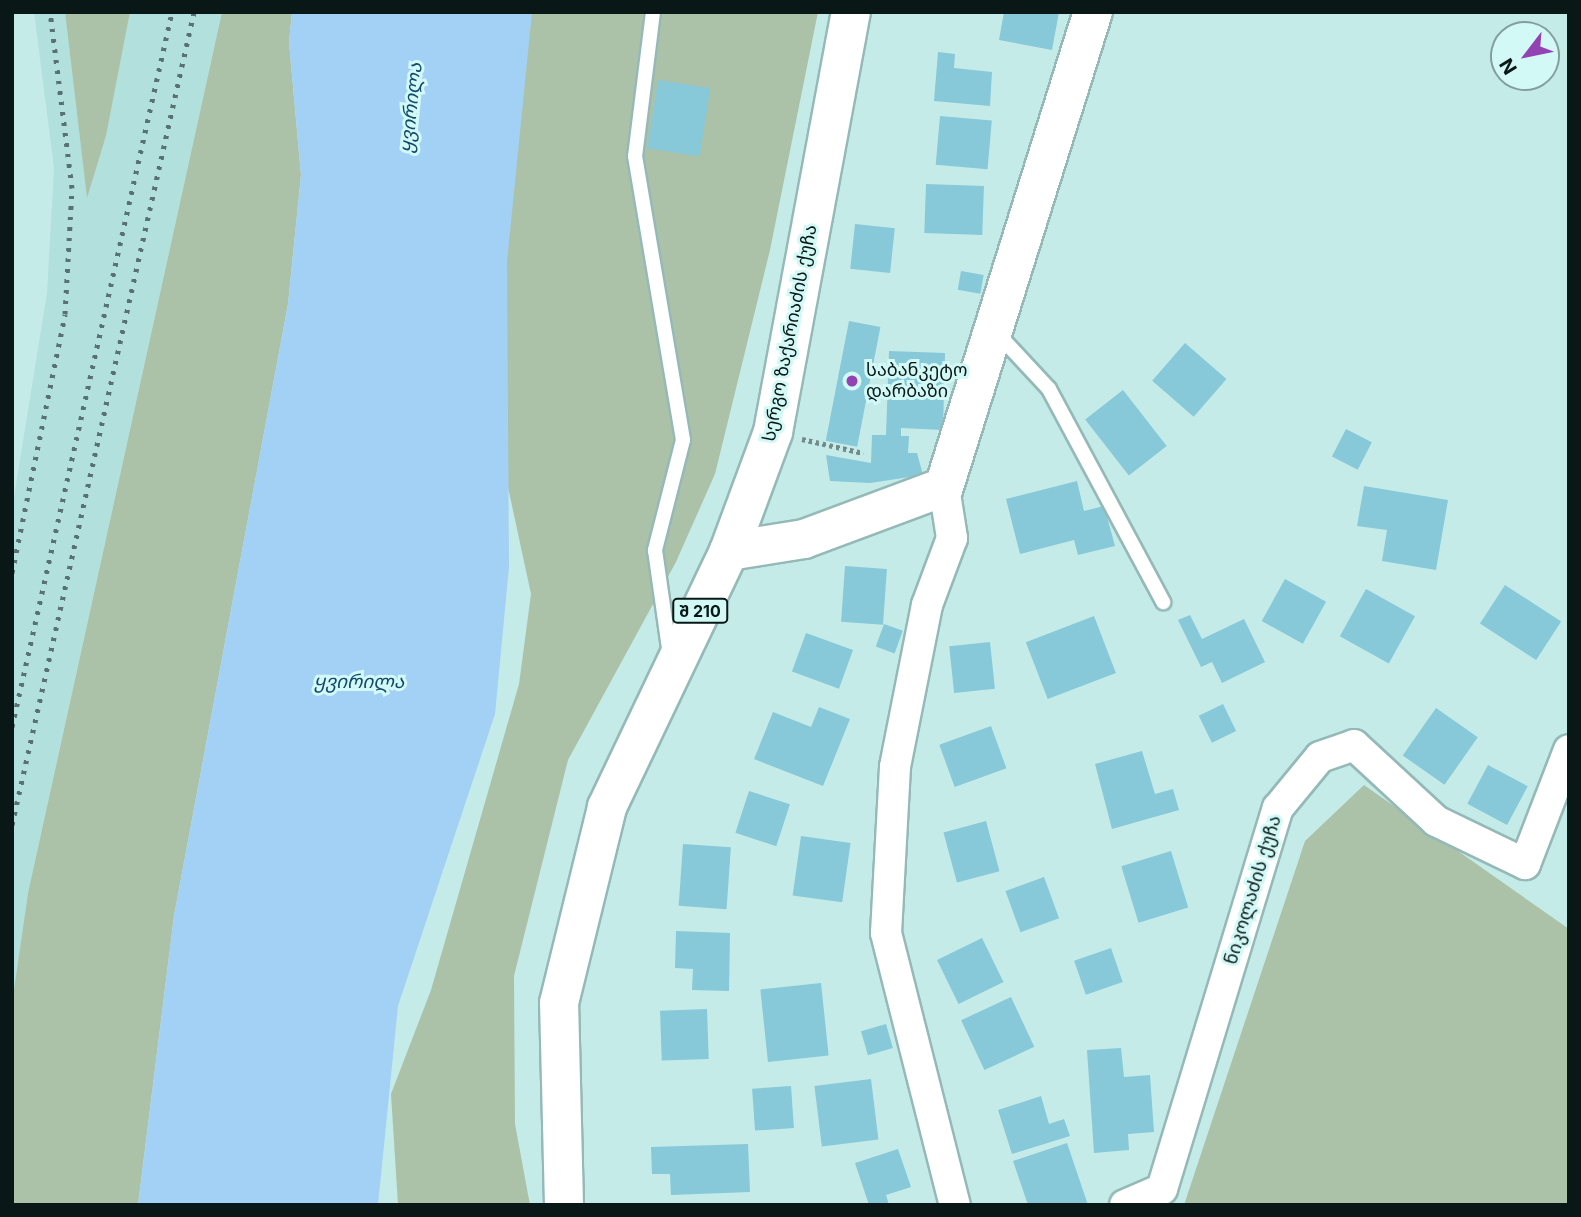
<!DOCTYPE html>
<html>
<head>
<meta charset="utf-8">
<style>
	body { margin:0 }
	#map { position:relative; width:1581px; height:1217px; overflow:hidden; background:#c5ebe9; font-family:Inter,"Noto Sans Georgian",sans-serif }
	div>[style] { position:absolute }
	.built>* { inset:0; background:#b1e0dd }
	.green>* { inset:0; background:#abc2a9 }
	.water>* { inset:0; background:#a2d1f5 }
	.building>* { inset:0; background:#87c8d9; transform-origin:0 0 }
	.path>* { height:4.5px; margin-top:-2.25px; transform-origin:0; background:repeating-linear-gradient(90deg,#708b8a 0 3.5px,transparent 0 7px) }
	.roads { filter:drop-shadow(2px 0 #94b9b7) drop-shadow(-2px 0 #94b9b7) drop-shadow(0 2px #94b9b7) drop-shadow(0 -2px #94b9b7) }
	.lane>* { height:14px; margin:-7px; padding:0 7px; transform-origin:7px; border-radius:7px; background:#fff }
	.street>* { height:30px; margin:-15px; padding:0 15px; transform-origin:15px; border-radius:15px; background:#fff }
	.secondary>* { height:38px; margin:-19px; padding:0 19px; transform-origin:19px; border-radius:19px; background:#fff }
	.primary>* { height:38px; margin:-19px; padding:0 19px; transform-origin:19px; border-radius:19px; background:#fff }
	.rail>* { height:5px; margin-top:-2.5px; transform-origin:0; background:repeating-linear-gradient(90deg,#597171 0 3.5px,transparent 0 10.5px) }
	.dots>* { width:19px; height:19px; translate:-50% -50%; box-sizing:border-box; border:4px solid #d2f9f6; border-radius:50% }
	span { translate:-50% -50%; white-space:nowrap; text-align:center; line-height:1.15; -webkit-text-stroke:6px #d2f9f6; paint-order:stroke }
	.shield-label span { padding:2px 5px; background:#d2f9f6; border:2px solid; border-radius:5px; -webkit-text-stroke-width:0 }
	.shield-label { font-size:16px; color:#091717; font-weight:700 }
	.street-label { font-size:18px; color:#091717 }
	.poi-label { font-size:18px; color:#091717 }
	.left { translate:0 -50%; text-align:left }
	.water-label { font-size:19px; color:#12496b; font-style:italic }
	.frame { position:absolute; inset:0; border:14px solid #091717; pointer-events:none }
	.north { position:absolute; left:1490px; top:21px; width:70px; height:70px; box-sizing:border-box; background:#d2f9f6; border:2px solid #829f9d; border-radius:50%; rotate:238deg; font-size:19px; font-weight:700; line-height:28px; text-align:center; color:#091717 }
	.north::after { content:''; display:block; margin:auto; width:24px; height:32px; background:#9242b2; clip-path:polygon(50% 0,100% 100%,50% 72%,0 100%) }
</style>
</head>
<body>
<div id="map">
	<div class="built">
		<div style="clip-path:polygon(34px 12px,65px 12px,87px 196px,106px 136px,130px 12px,222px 12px,28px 893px,12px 1003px,12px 509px,47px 293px,54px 168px)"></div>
	</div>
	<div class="green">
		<div style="clip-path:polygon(65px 12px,130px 12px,106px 136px,87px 198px)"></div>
		<div style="clip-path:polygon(222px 12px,292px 12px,289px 42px,301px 175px,288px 304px,174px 916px,138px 1205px,12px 1205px,12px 1003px,28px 893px)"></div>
		<div style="clip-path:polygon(497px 12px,818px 12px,770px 250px,715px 474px,676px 562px,568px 760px,514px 976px,515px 1124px,530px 1205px,398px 1205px,391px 1094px,431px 990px,519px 684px,531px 594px,503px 464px,507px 312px)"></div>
		<div style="clip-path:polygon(1364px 785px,1569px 929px,1569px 1205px,1184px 1205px,1305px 841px)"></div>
	</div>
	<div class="water">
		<div style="clip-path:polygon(292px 12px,532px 12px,507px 262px,509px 567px,495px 714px,398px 1006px,378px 1205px,138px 1205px,174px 916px,288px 304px,301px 175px,289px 42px)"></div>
	</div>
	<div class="building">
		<div style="clip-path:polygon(1004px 12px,1059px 12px,1052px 50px,999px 40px)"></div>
		<div style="clip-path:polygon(938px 52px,955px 54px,954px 68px,992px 72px,990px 106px,934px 101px)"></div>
		<div style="left:658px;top:80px;width:53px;height:69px;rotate:9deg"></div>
		<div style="left:940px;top:116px;width:52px;height:49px;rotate:5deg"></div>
		<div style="left:926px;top:184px;width:58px;height:49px;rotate:2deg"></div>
		<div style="left:855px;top:224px;width:40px;height:45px;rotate:6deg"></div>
		<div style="left:961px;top:271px;width:23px;height:19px;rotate:10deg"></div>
		<div style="left:849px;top:321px;width:32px;height:122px;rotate:11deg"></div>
		<div style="left:1185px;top:343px;width:55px;height:50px;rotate:41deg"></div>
		<div style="clip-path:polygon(889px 351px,945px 353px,943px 430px,901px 428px,901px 436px,909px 436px,908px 453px,917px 453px,923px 475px,870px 483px,830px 481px,826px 455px,871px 463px,872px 435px,886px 435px)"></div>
		<div style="left:1123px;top:390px;width:71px;height:48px;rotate:52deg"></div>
		<div style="left:1346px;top:429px;width:29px;height:31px;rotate:27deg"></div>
		<div style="clip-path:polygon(1077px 481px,1084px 511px,1104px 506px,1115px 546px,1078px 555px,1074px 540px,1020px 554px,1006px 499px)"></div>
		<div style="clip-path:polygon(1364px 486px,1448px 500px,1436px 570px,1382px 561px,1387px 530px,1357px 526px)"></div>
		<div style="left:845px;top:566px;width:42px;height:56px;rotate:4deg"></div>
		<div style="left:1285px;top:579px;width:47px;height:48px;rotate:29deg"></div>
		<div style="left:1505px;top:585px;width:67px;height:46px;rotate:33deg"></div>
		<div style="left:1366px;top:589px;width:56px;height:54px;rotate:29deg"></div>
		<div style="clip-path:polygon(1190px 615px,1202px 639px,1244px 619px,1265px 662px,1222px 683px,1212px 662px,1201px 667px,1178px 620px)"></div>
		<div style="left:1094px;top:616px;width:61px;height:73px;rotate:69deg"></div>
		<div style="left:884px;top:624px;width:20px;height:24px;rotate:20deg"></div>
		<div style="left:806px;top:633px;width:50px;height:41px;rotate:20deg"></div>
		<div style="left:990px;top:642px;width:47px;height:41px;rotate:84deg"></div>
		<div style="left:1223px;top:704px;width:30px;height:27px;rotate:64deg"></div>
		<div style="clip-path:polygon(819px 707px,850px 719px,823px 786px,754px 759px,773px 712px,811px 727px)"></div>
		<div style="left:1436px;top:708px;width:51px;height:58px;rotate:35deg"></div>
		<div style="left:991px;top:726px;width:45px;height:55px;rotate:70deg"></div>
		<div style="clip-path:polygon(1142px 751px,1155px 794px,1173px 789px,1179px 810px,1112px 829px,1095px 764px)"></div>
		<div style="left:1488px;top:765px;width:45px;height:44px;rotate:28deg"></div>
		<div style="left:749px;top:791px;width:43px;height:44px;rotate:18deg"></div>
		<div style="left:986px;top:821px;width:52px;height:44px;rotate:75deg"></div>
		<div style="left:801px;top:836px;width:50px;height:60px;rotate:8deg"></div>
		<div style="left:683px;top:844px;width:48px;height:62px;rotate:4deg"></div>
		<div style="left:1171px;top:851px;width:59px;height:52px;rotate:73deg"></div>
		<div style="left:1044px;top:877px;width:44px;height:41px;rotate:70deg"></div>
		<div style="clip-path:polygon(676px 931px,730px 933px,729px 991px,692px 990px,693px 969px,675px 968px)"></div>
		<div style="left:982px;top:938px;width:49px;height:50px;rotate:64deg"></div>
		<div style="left:1111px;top:948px;width:36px;height:39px;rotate:71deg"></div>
		<div style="left:821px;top:983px;width:73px;height:61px;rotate:84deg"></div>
		<div style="left:1011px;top:997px;width:55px;height:55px;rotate:65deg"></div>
		<div style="left:707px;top:1009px;width:50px;height:47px;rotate:88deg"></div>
		<div style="left:886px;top:1024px;width:25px;height:26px;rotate:74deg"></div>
		<div style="clip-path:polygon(1121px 1048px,1124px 1077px,1150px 1075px,1154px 1132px,1128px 1134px,1129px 1150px,1094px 1153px,1087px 1050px)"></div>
		<div style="left:871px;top:1079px;width:61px;height:57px;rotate:83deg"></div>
		<div style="left:791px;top:1086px;width:42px;height:39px;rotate:86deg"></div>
		<div style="clip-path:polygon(1041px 1096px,1049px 1124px,1064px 1119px,1070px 1136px,1012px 1154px,998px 1110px)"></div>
		<div style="clip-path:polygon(1067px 1143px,1088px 1205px,1028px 1205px,1013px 1161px)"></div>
		<div style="clip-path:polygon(748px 1144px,750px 1192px,671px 1195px,670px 1174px,652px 1174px,651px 1147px)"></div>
		<div style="clip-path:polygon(898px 1149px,911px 1187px,886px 1195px,889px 1205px,869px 1205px,855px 1163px)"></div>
	</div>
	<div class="path">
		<div style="left:802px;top:439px;width:63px;rotate:12.9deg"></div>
	</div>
	<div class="roads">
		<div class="lane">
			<div style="left:653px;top:12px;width:145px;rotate:97.1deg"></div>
			<div style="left:635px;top:156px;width:288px;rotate:80.4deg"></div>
			<div style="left:683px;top:440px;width:114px;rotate:104.3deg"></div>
			<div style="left:655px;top:550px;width:106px;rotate:81.9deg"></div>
			<div style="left:997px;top:333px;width:76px;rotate:47.1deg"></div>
			<div style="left:1049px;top:389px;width:242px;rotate:61.8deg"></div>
		</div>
		<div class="street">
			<div style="left:944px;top:487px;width:52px;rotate:81.1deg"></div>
			<div style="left:952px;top:538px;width:72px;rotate:110.5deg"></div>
			<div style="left:927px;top:605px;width:165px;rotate:101.2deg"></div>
			<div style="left:895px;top:767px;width:166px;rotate:93.1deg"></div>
			<div style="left:886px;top:933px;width:281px;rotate:75.8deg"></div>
			<div style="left:1125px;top:1205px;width:40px;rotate:-23.4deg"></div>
			<div style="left:1162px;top:1189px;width:398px;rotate:-73.1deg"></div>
			<div style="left:1278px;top:808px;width:66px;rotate:-50.5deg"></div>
			<div style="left:1320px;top:757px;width:36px;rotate:-19deg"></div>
			<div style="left:1354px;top:745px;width:112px;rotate:42.8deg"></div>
			<div style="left:1436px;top:821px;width:99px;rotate:25.8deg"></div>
			<div style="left:1525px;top:864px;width:122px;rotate:-68.9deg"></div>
		</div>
		<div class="secondary">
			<div style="left:729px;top:551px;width:76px;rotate:-9.1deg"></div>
			<div style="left:804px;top:539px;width:149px;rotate:-20.4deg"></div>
			<div style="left:944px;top:487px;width:498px;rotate:-72.6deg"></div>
		</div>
		<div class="primary">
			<div style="left:564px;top:1205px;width:202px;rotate:-91.4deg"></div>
			<div style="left:559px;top:1003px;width:202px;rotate:-76.2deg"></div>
			<div style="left:607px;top:807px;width:284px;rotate:-64.5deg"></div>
			<div style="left:729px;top:551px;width:127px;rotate:-69.7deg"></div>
			<div style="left:773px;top:432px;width:427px;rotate:-79.5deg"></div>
		</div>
	</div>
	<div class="rail">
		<div style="left:12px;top:573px;width:264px;rotate:-78.4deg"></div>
		<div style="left:65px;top:314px;width:126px;rotate:-86.8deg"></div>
		<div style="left:72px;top:188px;width:177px;rotate:-97.1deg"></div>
		<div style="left:12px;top:727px;width:733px;rotate:-77.39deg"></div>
		<div style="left:12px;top:825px;width:833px;rotate:-77.38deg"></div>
	</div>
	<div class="dots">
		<div style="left:852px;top:381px;background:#9242b2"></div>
	</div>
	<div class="shield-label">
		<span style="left:700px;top:611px">შ 210</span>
	</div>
	<div class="street-label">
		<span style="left:790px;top:333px;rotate:-79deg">სერგო ზაქარიაძის ქუჩა</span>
		<span style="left:1253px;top:890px;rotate:-73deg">ნიკოლაძის ქუჩა</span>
	</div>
	<div class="poi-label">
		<span class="left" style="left:866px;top:381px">საბანკეტო<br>დარბაზი</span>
	</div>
	<div class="water-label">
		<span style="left:411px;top:108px;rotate:-84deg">ყვირილა</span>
		<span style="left:359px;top:682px">ყვირილა</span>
	</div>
	<div class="frame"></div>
	<div class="north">N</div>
</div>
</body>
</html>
